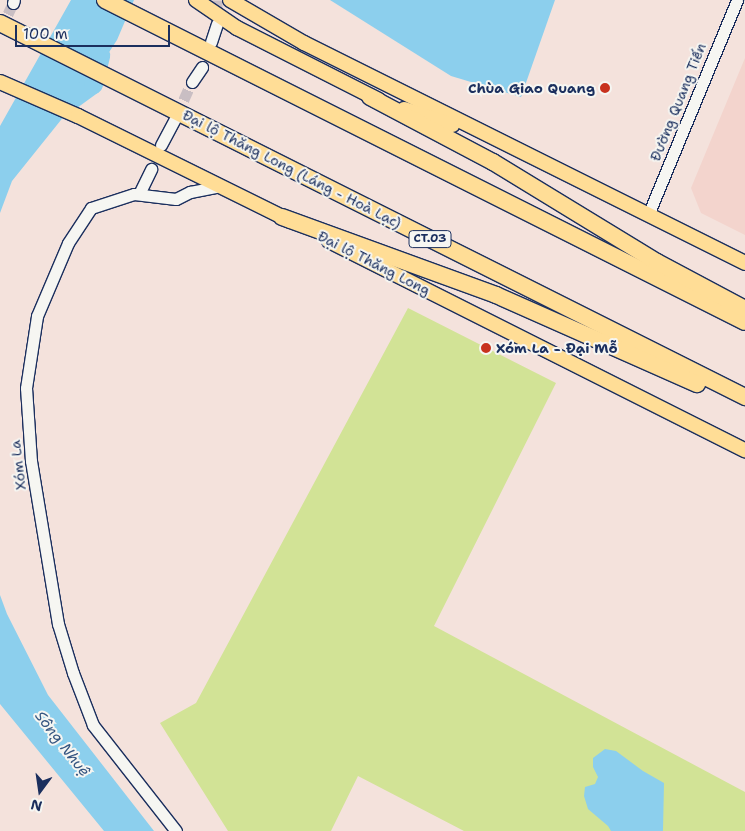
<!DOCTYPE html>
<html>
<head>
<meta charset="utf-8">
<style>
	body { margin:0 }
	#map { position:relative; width:745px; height:831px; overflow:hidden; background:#f4e2dc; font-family:"Shantell Sans",sans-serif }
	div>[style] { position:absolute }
	.built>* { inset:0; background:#f3d4cd }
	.green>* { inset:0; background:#d2e396 }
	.water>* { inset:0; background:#8ccfed }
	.river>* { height:19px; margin:-9.5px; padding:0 9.5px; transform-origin:9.5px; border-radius:9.5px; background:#8ccfed }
	.minor-tunnel>* { height:11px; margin-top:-5.5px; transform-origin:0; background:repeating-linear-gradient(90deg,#c9bec3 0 11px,transparent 0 16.5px) }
	.roads { filter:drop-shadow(1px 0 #1b2f5e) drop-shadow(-1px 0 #1b2f5e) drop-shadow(0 1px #1b2f5e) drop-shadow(0 -1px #1b2f5e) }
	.minor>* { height:11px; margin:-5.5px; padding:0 5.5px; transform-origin:5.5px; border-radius:5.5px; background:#f6f6f2 }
	.major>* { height:14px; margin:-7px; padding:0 7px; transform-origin:7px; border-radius:7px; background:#ffdd96 }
	.highway>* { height:16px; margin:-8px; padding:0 8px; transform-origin:8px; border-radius:8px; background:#ffdd96 }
	.dots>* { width:14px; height:14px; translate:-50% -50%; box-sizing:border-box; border:2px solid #f6f6f2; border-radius:50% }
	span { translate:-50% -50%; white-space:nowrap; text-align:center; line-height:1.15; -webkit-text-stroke:4px #f6f6f2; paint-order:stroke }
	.shield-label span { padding:1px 4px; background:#f6f6f2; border:1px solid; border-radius:4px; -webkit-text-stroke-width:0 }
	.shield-label { font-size:12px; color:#1b2f5e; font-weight:700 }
	.poi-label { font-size:14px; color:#1b2f5e; font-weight:700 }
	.right { translate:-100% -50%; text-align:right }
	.left { translate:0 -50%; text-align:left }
	.street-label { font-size:14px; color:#1b2f5e }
	.water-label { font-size:15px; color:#375782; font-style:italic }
	.north { position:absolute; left:15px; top:766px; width:50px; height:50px; -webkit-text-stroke:4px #f6f6f2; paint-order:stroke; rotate:194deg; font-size:14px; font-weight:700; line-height:20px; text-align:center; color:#1b2f5e }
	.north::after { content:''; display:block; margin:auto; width:18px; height:22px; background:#1b2f5e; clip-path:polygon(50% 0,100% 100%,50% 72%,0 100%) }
	.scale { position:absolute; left:15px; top:25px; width:155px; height:22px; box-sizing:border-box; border:2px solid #1b2f5e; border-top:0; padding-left:6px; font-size:15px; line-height:18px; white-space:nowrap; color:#1b2f5e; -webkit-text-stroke:4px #f6f6f2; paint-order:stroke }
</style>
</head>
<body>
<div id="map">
	<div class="built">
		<div style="clip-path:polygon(745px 58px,745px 235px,701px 213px,691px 188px)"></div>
	</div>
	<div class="green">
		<div style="clip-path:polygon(408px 308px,556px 383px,434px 626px,745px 792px,745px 831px,464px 831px,358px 776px,331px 831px,228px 831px,160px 723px,196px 703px)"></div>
	</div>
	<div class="water">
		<div style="clip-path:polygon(71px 0,134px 0,117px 40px,81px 95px,12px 181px,0 213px,0 126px)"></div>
		<div style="clip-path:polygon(330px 0,555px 0,521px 97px,451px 76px)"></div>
		<div style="clip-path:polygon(0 595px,7px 614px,48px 695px,154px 831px,104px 831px,0 704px)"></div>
		<div style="clip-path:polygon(605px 749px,616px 751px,643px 771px,664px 783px,663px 831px,611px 831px,608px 826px,588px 809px,584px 796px,585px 787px,595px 784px,598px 777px,593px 767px,593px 758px)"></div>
	</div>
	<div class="river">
		<div style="left:65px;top:104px;width:34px;rotate:-36deg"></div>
		<div style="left:93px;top:84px;width:30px;rotate:-76deg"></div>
	</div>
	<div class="minor-tunnel">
		<div style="left:217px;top:0;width:20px;rotate:90deg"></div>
		<div style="left:1px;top:29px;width:29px;rotate:-65deg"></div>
		<div style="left:177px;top:115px;width:36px;rotate:-66deg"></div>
	</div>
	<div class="roads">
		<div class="minor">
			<div style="left:13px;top:3px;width:3px;rotate:-72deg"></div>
			<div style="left:211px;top:42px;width:19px;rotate:-72deg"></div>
			<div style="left:192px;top:82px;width:18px;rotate:-56deg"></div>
			<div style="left:161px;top:145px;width:34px;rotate:-62deg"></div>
			<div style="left:139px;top:194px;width:28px;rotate:-64deg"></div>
			<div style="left:648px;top:215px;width:233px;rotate:-67.5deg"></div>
			<div style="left:176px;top:831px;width:135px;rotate:-128.1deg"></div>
			<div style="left:93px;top:725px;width:56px;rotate:-111deg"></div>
			<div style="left:73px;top:673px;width:51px;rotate:-107deg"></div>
			<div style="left:58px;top:624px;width:165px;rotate:-99.4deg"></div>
			<div style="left:31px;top:461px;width:73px;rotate:-93.9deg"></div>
			<div style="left:26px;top:388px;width:73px;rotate:-81.3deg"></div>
			<div style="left:37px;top:316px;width:79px;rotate:-67deg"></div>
			<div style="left:68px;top:243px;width:42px;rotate:-56.7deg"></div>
			<div style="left:91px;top:208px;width:45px;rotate:-18deg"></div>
			<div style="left:134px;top:194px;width:42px;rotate:6.8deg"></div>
			<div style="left:176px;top:199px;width:16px;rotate:-27deg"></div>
			<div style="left:190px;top:192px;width:31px;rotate:-11deg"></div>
		</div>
		<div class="major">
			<div style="left:196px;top:0;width:50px;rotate:34.3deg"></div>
			<div style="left:237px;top:28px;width:159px;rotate:26.9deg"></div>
			<div style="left:230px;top:0;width:86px;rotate:30.2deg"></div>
			<div style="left:304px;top:43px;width:493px;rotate:26.5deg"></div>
			<div style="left:0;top:82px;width:85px;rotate:23.6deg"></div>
			<div style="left:78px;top:116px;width:237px;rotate:26.3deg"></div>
			<div style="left:404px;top:109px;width:51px;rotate:18.4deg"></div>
			<div style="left:329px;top:241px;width:466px;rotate:26.7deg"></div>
		</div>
		<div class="highway">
			<div style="left:105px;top:0;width:716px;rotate:26.71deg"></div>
			<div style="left:0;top:23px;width:834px;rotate:26.66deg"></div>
			<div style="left:370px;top:97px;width:139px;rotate:27.9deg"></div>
			<div style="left:493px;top:162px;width:192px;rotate:31.4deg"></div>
			<div style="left:657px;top:262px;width:100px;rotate:28.1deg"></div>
			<div style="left:282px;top:217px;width:228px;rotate:20deg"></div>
			<div style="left:496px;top:295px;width:220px;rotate:23.9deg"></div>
		</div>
	</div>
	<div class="dots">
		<div style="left:605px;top:88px;background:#c8321e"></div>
		<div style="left:486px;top:348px;background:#c8321e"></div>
	</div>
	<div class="shield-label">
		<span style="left:430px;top:239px">CT.03</span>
	</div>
	<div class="poi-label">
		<span class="right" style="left:595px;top:88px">Chùa Giao Quang</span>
		<span class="left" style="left:496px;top:348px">Xóm La - Đại Mỗ</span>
	</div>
	<div class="street-label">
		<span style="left:678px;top:102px;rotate:-68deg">Đường Quang Tiến</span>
		<span style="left:292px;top:169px;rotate:27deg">Đại lộ Thăng Long (Láng - Hoà Lạc)</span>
		<span style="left:374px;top:263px;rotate:27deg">Đại lộ Thăng Long</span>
		<span style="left:18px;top:465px;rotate:-97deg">Xóm La</span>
	</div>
	<div class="water-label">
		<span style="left:62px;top:744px;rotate:52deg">Sông Nhuệ</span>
	</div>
	<div class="north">N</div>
	<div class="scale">100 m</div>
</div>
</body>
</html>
